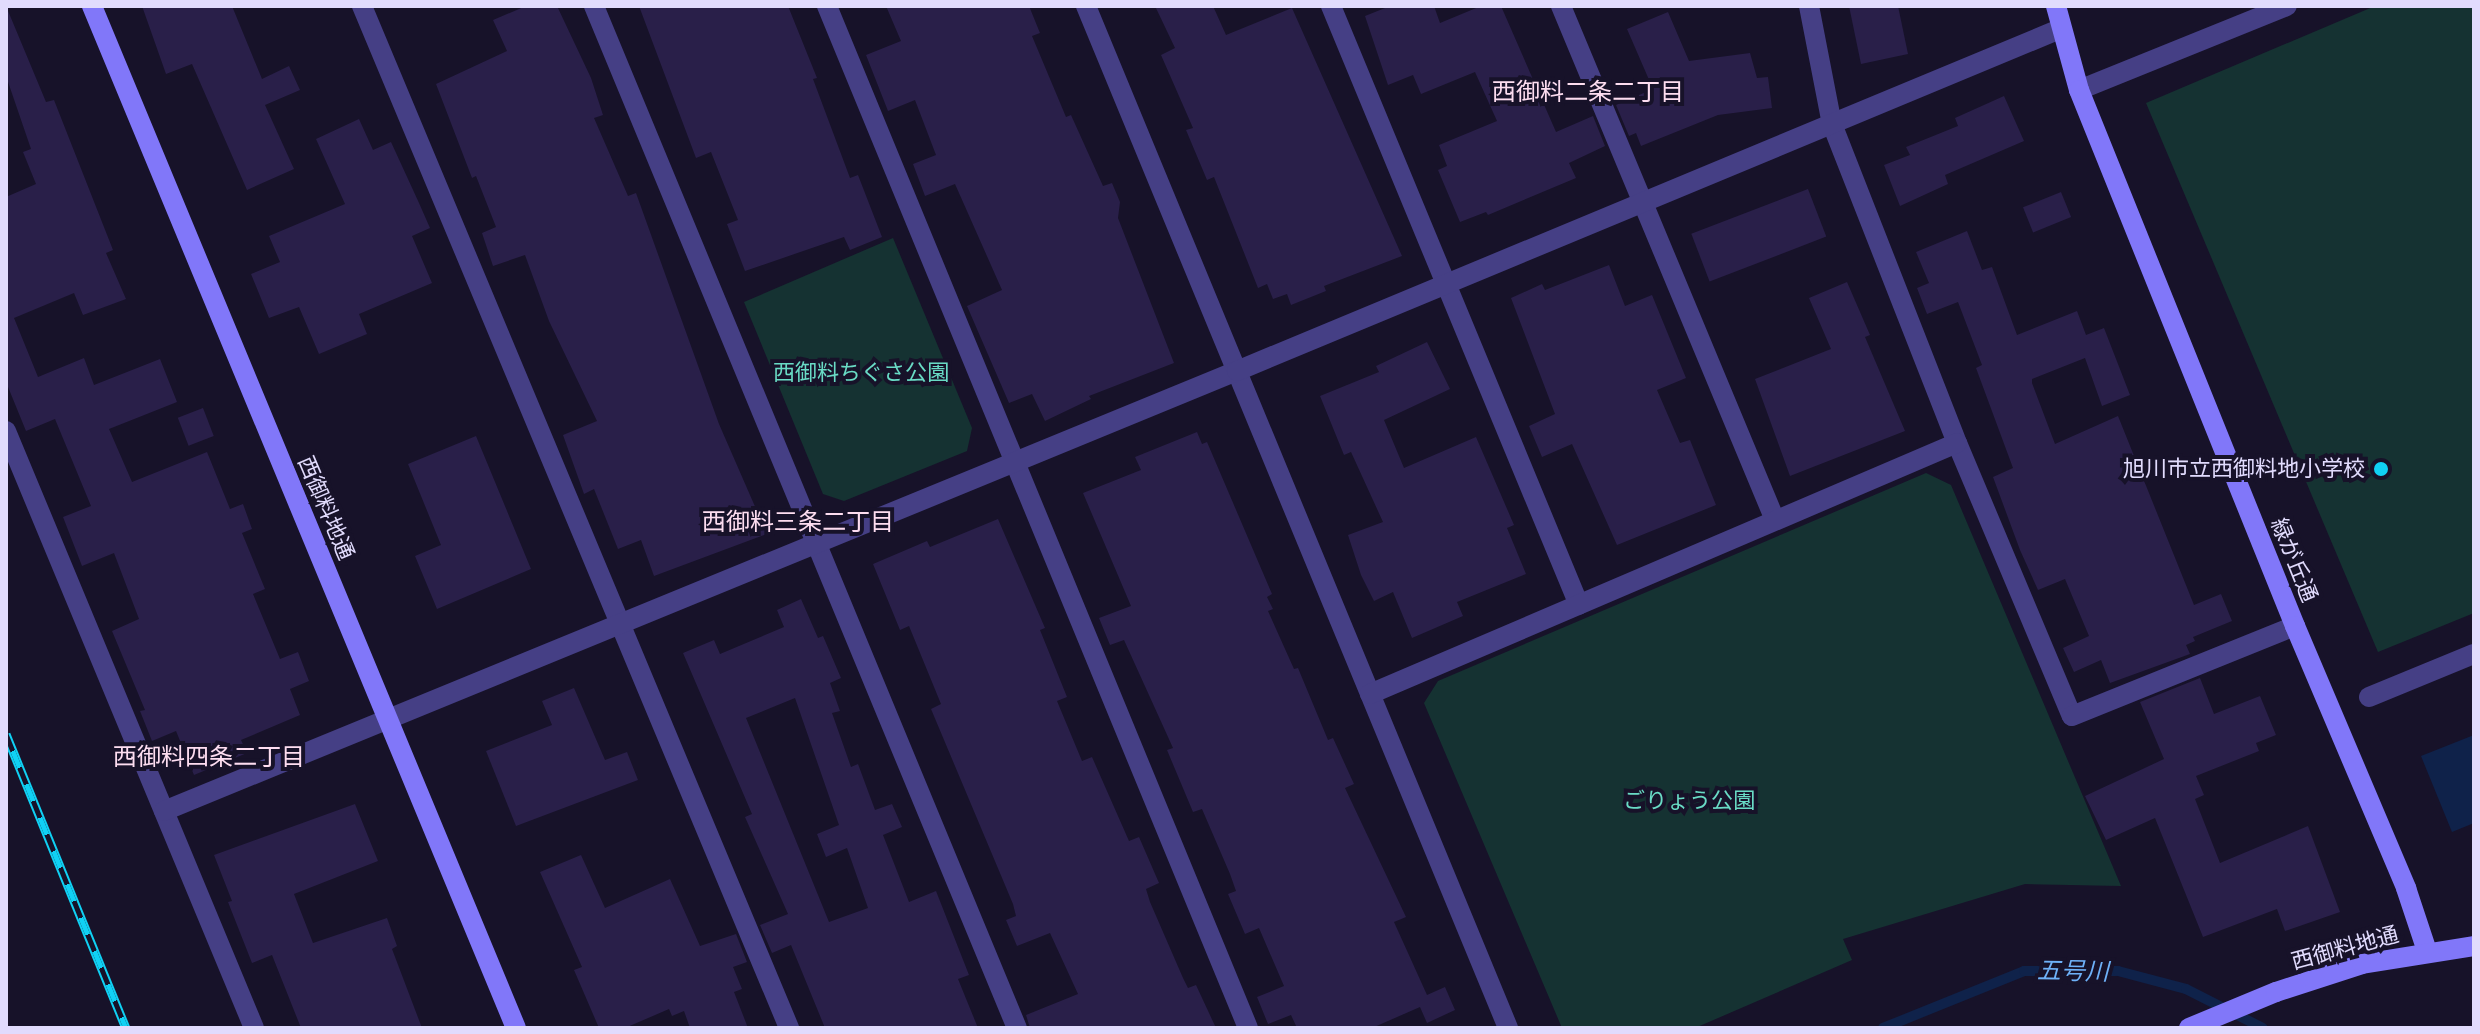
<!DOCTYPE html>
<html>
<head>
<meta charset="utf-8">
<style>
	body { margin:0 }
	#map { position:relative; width:2480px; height:1034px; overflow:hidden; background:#171229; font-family:"DM Sans","Noto Sans JP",sans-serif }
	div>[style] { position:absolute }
	.green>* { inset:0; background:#153232 }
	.water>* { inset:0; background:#0f224a }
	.stream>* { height:10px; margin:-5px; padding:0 5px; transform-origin:5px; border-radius:5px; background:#0f224a }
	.building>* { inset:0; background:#291f49; transform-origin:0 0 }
	.lane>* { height:20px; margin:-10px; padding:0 10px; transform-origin:10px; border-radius:10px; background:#453f85 }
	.street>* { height:20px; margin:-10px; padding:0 10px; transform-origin:10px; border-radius:10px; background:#453f85 }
	.secondary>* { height:20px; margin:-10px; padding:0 10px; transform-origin:10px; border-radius:10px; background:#8177f9 }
	.rail>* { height:9px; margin-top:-4.5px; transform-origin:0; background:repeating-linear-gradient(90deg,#171229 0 18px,#10d1f4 0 36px); box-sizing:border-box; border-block:2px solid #10d1f4 }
	.dots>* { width:22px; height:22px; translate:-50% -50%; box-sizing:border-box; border:4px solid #171229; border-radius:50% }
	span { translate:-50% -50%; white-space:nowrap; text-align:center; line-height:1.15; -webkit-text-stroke:8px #171229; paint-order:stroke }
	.park-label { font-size:22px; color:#69dbc5 }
	.poi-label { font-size:22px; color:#e1dbfd }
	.right { translate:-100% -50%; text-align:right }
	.street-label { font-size:22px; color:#e1dbfd }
	.neighbourhood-label { font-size:24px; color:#fdddf0 }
	.water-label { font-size:24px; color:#6eb1f8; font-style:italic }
	.frame { position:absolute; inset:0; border:8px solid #e1dbfd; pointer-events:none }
</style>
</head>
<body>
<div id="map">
	<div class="green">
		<div style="clip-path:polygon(2375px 6px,2474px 6px,2474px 613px,2378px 652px,2146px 103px)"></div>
		<div style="clip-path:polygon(893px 238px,972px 428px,967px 451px,844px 501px,823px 494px,744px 302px)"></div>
		<div style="clip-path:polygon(1926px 473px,1951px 485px,2121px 886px,2025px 884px,1843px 939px,1852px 960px,1695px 1028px,1562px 1028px,1424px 703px,1438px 681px)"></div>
	</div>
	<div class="water">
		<div style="clip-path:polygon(2474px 735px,2474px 823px,2452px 832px,2421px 756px)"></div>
	</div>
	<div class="stream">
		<div style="left:1883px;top:1028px;width:152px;rotate:-22deg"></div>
		<div style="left:2024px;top:971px;width:94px"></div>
		<div style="left:2118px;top:971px;width:70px;rotate:14.8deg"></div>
		<div style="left:2186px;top:989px;width:86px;rotate:26.9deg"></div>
	</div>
	<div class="building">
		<div style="clip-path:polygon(6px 6px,46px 102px,54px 100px,113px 250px,106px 253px,126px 299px,83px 315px,74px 293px,14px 318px,38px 377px,84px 358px,94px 385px,160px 359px,177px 402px,109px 429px,132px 482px,207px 452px,230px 509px,243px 504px,252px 529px,242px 533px,265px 589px,253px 594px,280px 659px,298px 652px,309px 681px,290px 689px,300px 715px,241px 740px,247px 753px,194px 775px,176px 731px,152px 741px,140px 711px,145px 710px,112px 631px,139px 619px,114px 553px,82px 566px,63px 517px,91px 506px,55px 419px,26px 431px,6px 382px,6px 197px,36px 184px,23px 152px,31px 149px,6px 76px)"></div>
		<div style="clip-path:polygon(142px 6px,232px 6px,262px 79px,289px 66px,300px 90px,265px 105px,294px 169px,247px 190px,192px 64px,166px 74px)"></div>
		<div style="clip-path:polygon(526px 6px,557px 6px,591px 78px,603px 115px,594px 118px,628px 196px,636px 193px,719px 424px,767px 534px,654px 576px,641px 540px,618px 549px,594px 489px,584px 494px,563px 435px,597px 421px,549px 321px,525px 255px,493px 266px,482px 233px,496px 227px,476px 176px,472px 178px,436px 84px,507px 51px,493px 20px)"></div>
		<div style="clip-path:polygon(639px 6px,788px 6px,817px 78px,813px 79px,850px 178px,858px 175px,882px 237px,850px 250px,844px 237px,745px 271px,727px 224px,738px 220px,711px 152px,696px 158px)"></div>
		<div style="clip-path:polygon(886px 6px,1029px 6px,1040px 33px,1032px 36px,1066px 117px,1071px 115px,1103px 186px,1112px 183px,1120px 202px,1118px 218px,1174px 363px,1089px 396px,1091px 399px,1045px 421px,1032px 394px,1009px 403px,967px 306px,1002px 290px,955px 184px,925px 196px,913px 164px,936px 155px,915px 100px,888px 111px,866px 55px,901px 41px)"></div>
		<div style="clip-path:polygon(1155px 6px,1213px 6px,1226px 35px,1292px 8px,1402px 256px,1324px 286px,1326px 291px,1291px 305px,1287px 294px,1273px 299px,1267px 284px,1258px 288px,1214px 177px,1207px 180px,1186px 130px,1193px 128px,1161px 55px,1175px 48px)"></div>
		<div style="clip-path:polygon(1390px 6px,1434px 6px,1440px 23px,1481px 6px,1501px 6px,1556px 132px,1593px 116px,1605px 146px,1569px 163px,1576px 178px,1488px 215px,1486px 212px,1460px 222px,1438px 170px,1447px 166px,1439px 145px,1497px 121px,1475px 72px,1421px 94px,1413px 75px,1388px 85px,1365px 16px)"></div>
		<div style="clip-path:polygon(1849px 6px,1898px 6px,1908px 54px,1861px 64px)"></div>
		<div style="clip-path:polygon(1668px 12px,1689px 61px,1750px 53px,1757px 78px,1768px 77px,1772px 108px,1718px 115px,1641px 146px,1636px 133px,1629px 136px,1616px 105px,1653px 89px,1627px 29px)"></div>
		<div style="clip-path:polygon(2004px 96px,2024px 141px,1945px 175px,1948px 184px,1900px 206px,1884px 165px,1910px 155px,1906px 147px,1958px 126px,1955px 118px)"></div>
		<div style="clip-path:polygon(359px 119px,373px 150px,391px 142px,419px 203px,430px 228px,412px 236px,432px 283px,359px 314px,367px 334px,319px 354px,299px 307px,269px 318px,251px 274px,280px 262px,269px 236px,345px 204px,316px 139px)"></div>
		<div style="left:1808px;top:189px;width:51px;height:125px;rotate:69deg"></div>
		<div style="left:2061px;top:192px;width:27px;height:41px;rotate:68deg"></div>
		<div style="clip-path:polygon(1967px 231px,1982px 270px,1992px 267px,2017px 335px,2077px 311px,2086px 335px,2104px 328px,2130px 395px,2102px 406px,2085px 358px,2032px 379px,2032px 383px,2055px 444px,2118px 416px,2194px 605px,2221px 594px,2232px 621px,2193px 637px,2195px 641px,2186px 645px,2190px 654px,2110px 683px,2101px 660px,2074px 672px,2063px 648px,2089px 636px,2065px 579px,2038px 590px,2020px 550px,1993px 477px,2013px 468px,1976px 368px,1982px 365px,1958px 302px,1927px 314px,1917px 288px,1929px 283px,1916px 252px)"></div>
		<div style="clip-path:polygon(1609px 265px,1625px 306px,1652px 295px,1686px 378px,1657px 390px,1680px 443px,1690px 440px,1716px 505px,1617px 545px,1572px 444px,1542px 457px,1529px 426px,1555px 414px,1511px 298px,1542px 284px,1545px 290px)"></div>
		<div style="clip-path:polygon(1847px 282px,1870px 335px,1865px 337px,1905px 431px,1790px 476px,1755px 379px,1831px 349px,1809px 298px)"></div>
		<div style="clip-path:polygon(1427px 342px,1450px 389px,1384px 420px,1404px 468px,1476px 437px,1514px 525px,1507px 528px,1526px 574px,1457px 602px,1463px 616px,1412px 638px,1393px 592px,1374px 601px,1361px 575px,1348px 535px,1383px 522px,1351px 452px,1344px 455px,1320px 396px,1379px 372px,1376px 366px)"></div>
		<div style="left:203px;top:408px;width:30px;height:27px;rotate:69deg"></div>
		<div style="clip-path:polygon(1197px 432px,1202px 444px,1207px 442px,1272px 594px,1267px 597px,1273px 609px,1268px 611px,1294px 669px,1298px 668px,1328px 740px,1333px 738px,1354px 784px,1345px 788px,1406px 917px,1394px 922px,1427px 995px,1445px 987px,1455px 1010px,1427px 1023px,1420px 1007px,1372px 1028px,1297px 1028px,1291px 1015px,1268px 1024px,1257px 997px,1284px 986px,1259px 928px,1245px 934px,1228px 894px,1236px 891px,1230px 874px,1202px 809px,1193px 812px,1167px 750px,1173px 748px,1124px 640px,1110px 645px,1099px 618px,1131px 606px,1083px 493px,1141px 470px,1135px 457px)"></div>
		<div style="clip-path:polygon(476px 436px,531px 569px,437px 609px,415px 556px,441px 545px,408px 464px)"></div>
		<div style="clip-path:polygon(998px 519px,1045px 628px,1040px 630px,1067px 697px,1057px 701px,1082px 761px,1092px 757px,1129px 841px,1139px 837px,1159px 883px,1146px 889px,1150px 902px,1183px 978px,1188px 988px,1196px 985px,1216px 1028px,1030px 1028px,1026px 1015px,1078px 994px,1050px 933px,1017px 946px,1006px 920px,1016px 916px,1013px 904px,931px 709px,941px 704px,909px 626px,900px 630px,873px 564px,927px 541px,930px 547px)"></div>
		<div style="clip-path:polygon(evenodd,801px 599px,818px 638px,823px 636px,841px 678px,830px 683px,840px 711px,832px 713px,851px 767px,858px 764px,875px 810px,892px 804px,902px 827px,883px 835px,909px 902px,936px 891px,969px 975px,958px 979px,978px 1028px,825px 1028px,791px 945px,772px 953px,760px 925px,788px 914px,745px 817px,752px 814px,683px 653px,714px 640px,720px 654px,784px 627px,777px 610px,801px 599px,795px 698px,839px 825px,817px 834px,826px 857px,847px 848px,868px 908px,829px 922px,746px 718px,795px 698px)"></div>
		<div style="clip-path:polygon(2200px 678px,2214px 714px,2260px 696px,2276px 735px,2256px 743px,2259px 751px,2196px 776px,2204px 795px,2195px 799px,2220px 863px,2308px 826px,2340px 912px,2285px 931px,2277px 909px,2203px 937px,2155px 818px,2106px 840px,2085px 796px,2164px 759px,2140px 702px)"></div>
		<div style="clip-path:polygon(574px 688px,605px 760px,627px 752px,638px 780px,516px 826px,486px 751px,552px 725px,542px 701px)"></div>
		<div style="clip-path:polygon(355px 804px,378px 861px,294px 894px,313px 943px,387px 918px,397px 946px,392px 949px,422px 1028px,301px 1028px,272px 955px,252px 963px,228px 902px,232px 901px,214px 855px)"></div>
		<div style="clip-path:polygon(581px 855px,605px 908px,670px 879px,700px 946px,736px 934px,747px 962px,733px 967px,742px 989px,734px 992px,748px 1028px,690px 1028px,684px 1011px,672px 1016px,669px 1009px,625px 1028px,599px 1028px,574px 970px,582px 967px,540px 872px)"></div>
	</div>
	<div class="lane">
		<div style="left:2079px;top:90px;width:224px;rotate:-22deg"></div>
		<div style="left:2369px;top:697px;width:113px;rotate:-22.3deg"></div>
	</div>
	<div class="street">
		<div style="left:362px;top:6px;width:1108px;rotate:67.32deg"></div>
		<div style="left:594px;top:6px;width:1106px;rotate:67.52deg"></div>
		<div style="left:827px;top:6px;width:1105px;rotate:67.61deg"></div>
		<div style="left:1086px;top:6px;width:1106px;rotate:67.56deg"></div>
		<div style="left:1331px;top:6px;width:648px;rotate:67.51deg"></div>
		<div style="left:1561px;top:6px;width:557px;rotate:67.4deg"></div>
		<div style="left:1809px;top:6px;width:120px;rotate:79deg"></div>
		<div style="left:1832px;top:124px;width:343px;rotate:68.6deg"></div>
		<div style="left:1957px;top:443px;width:296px;rotate:67.2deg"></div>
		<div style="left:2072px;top:716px;width:240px;rotate:-22deg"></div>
		<div style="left:6px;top:431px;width:646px;rotate:67.44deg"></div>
		<div style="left:1370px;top:694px;width:638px;rotate:-23.15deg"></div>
		<div style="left:164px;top:811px;width:1160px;rotate:-22.3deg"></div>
		<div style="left:1237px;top:371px;width:891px;rotate:-22.57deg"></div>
	</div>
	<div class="secondary">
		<div style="left:92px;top:6px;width:1106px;rotate:67.47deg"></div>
		<div style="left:2056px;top:6px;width:87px;rotate:74.7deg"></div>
		<div style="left:2079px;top:90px;width:578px;rotate:68.05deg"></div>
		<div style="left:2295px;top:626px;width:285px;rotate:67deg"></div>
		<div style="left:2406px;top:888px;width:66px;rotate:71.6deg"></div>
		<div style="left:2189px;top:1028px;width:94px;rotate:-22.5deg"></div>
		<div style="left:2276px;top:992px;width:90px;rotate:-18deg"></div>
		<div style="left:2362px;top:964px;width:113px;rotate:-9.1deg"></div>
	</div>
	<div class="rail">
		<div style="left:6px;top:734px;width:318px;rotate:67.8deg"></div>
	</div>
	<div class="dots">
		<div style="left:2381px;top:469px;background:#10d1f4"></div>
	</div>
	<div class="park-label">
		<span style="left:861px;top:373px">西御料ちぐさ公園</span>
		<span style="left:1689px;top:801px">ごりょう公園</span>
	</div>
	<div class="poi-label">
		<span class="right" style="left:2365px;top:469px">旭川市立西御料地小学校</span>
	</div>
	<div class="street-label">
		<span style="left:326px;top:508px;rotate:67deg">西御料地通</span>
		<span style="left:2294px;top:560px;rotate:68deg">緑が丘通</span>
		<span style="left:2345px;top:948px;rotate:-15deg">西御料地通</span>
	</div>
	<div class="neighbourhood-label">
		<span style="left:1588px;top:92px">西御料二条二丁目</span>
		<span style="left:798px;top:522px">西御料三条二丁目</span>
		<span style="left:209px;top:757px">西御料四条二丁目</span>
	</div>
	<div class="water-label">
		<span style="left:2073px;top:971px;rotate:1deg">五号川</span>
	</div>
	<div class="frame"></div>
</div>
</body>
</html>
